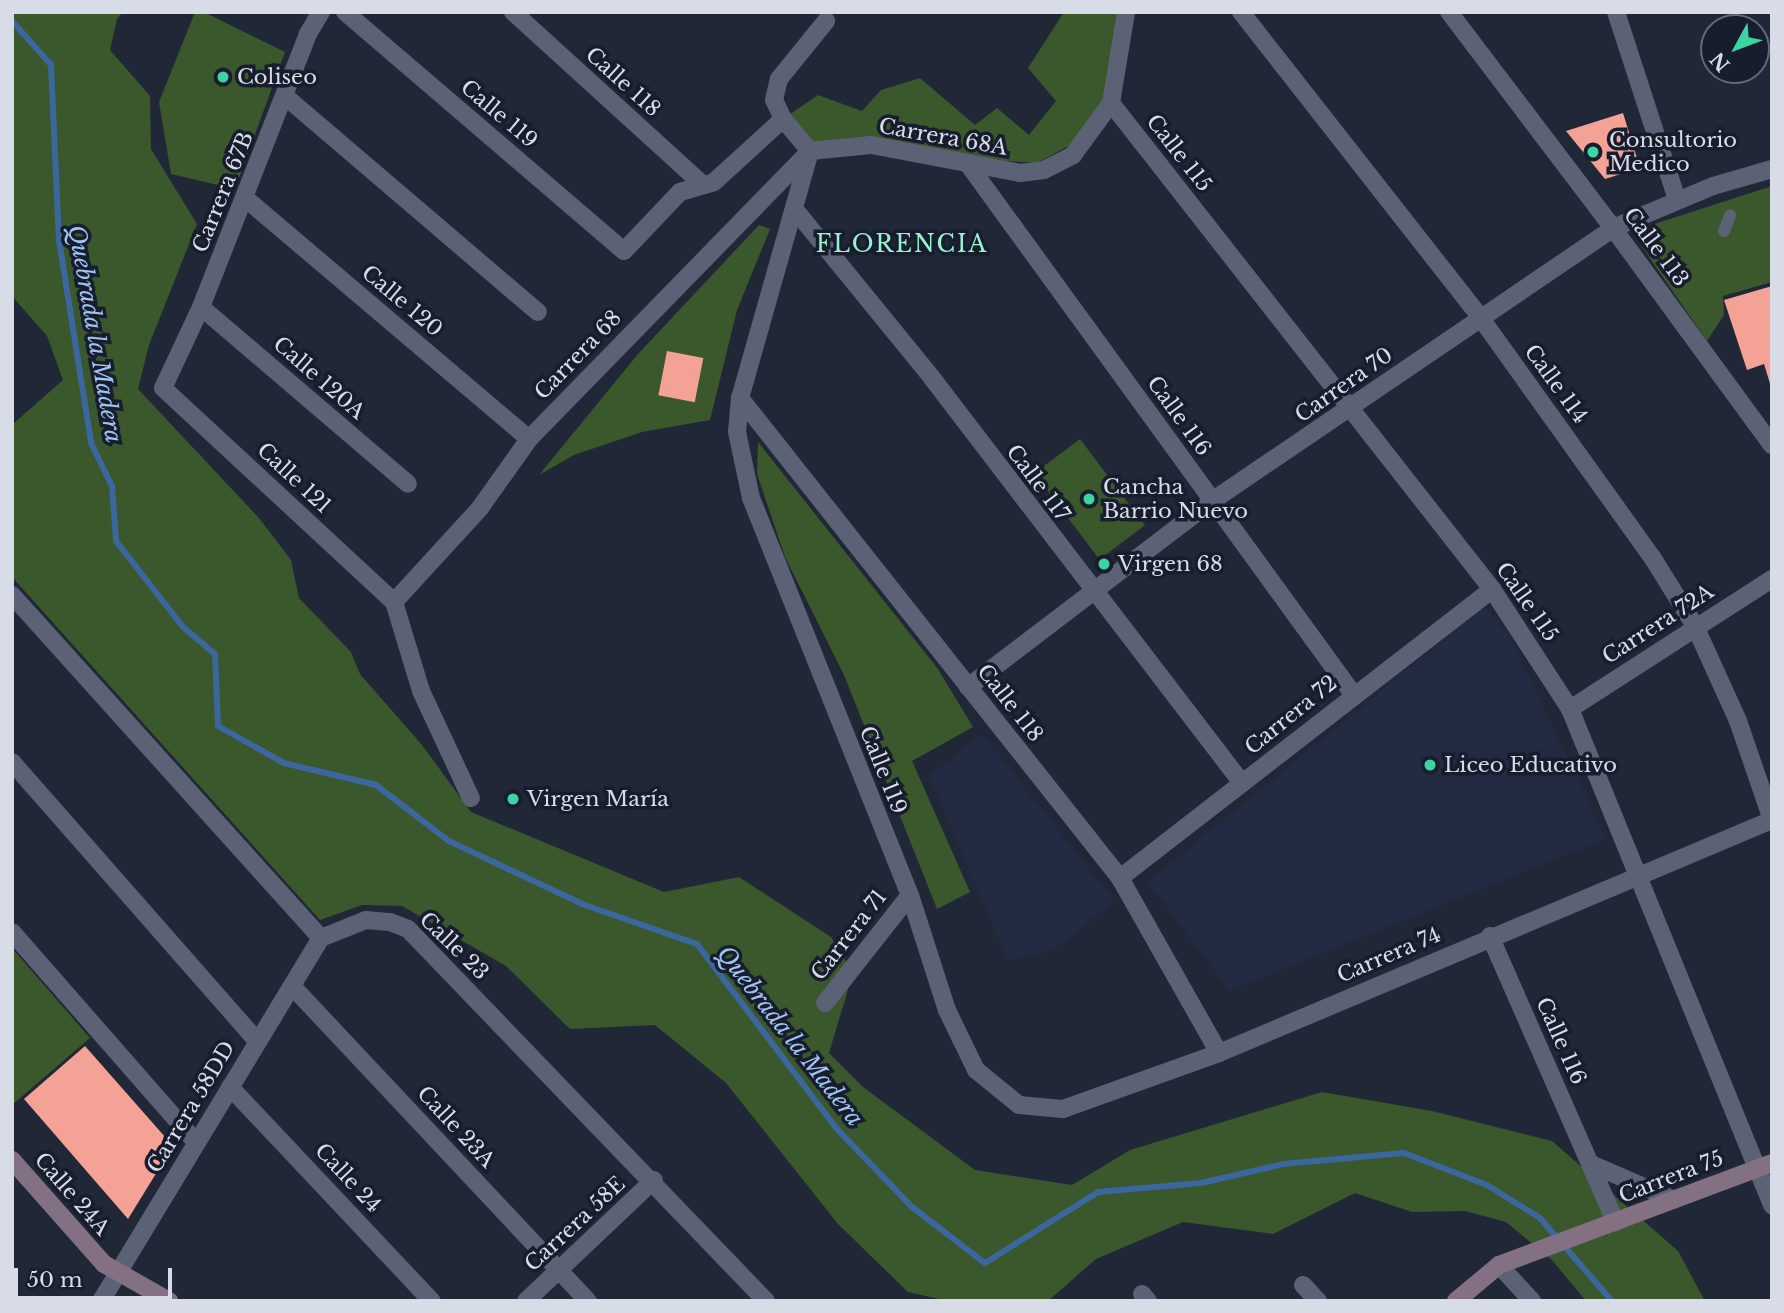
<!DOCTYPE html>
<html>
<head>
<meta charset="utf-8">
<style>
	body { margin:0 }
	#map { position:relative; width:1784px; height:1313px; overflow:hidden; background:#202737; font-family:"Libre Baskerville",serif }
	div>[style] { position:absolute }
	.built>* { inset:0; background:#232b42 }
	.green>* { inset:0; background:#3b572c; transform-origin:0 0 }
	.stream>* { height:6px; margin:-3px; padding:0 3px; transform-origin:3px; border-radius:3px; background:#3b679e }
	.building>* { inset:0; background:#f4a295; transform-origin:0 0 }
	.pedestrian>* { height:12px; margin:-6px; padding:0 6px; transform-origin:6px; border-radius:6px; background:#5b6276 }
	.minor>* { height:18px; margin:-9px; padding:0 9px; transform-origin:9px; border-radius:9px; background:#5b6276 }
	.tertiary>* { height:18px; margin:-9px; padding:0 9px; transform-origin:9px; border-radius:9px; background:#5b6276 }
	.secondary>* { height:18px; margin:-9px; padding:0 9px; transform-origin:9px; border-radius:9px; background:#837183 }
	.dots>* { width:19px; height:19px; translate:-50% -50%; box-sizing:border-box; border:4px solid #171d2d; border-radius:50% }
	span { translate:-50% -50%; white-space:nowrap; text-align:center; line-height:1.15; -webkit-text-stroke:7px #171d2d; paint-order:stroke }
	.poi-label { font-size:21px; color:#d7dce7 }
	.left { translate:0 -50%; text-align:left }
	.street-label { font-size:21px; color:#d7dce7 }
	.neighbourhood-label { font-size:23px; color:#99f2ce; letter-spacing:2px }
	.water-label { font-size:23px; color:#9fc4f3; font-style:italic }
	.frame { position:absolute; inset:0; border:14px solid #d7dce7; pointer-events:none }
	.north { position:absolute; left:1700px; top:14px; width:70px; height:70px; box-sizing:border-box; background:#171d2d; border:2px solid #646977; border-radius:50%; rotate:229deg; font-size:19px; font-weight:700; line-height:28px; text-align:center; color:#d7dce7 }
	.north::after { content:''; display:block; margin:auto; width:24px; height:32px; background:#3dd4a3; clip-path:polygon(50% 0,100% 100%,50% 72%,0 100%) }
	.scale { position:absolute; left:14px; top:1268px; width:158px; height:32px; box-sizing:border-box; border:4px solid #d7dce7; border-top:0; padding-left:9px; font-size:21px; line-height:24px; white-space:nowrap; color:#d7dce7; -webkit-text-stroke:5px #171d2d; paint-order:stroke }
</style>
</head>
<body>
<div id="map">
	<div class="built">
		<div style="clip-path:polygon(1485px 606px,1512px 641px,1606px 839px,1229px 991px,1148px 882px)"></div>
		<div style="clip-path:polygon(982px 734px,1115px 901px,1052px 951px,1008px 961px,929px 776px)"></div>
	</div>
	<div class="green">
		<div style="clip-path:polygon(12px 12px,123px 12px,117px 19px,110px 50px,150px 96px,151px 149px,197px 224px,149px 345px,138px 389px,259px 518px,291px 560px,299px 598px,351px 652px,360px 674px,422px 745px,471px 812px,664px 892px,739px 877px,831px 937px,853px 973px,829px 1053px,863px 1087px,975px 1170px,1072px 1185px,1130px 1150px,1322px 1092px,1432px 1111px,1552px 1141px,1678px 1251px,1705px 1301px,1586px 1301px,1552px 1260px,1506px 1222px,1465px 1211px,1412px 1212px,1355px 1193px,1273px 1234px,1183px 1222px,1096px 1259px,1048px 1301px,948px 1301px,908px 1292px,838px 1224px,726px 1083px,655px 1025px,570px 1029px,506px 966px,402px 906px,362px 905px,320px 920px,12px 577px,13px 424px,63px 380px,47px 336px,12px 296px)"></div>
		<div style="clip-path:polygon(195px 12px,204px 12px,285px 52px,235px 189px,171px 174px,159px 102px)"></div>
		<div style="clip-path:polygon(1064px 12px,1126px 12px,1123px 49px,1102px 103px,1076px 142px,1037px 163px,976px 159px,881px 139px,810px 151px,783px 119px,818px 95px,862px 111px,881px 90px,920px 78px,975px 125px,997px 108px,1029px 135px,1056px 101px,1028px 68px)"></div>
		<div style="clip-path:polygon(1772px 186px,1772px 282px,1723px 296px,1724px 315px,1707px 341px,1640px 244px,1648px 226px)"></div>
		<div style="clip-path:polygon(759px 225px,770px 229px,737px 310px,710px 420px,642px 432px,574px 455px,539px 475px,638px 354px)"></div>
		<div style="left:1080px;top:439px;width:108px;height:57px;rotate:53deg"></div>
		<div style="clip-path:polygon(758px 442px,938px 669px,973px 727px,912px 761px,970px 892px,937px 909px,844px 675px,785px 557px,757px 474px)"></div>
		<div style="clip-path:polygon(12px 948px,90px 1038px,12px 1105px)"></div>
	</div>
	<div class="stream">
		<div style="left:12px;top:21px;width:59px;rotate:48.4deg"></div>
		<div style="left:51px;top:65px;width:175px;rotate:87.4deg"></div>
		<div style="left:59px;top:240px;width:206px;rotate:81deg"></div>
		<div style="left:91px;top:443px;width:48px;rotate:64deg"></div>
		<div style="left:112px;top:486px;width:55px;rotate:85.8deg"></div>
		<div style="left:116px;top:541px;width:109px;rotate:52.1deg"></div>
		<div style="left:183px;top:627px;width:42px;rotate:40.2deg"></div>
		<div style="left:215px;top:654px;width:72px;rotate:87.6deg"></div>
		<div style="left:218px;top:726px;width:76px;rotate:29.3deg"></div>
		<div style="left:284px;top:763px;width:95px;rotate:13.4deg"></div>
		<div style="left:376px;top:785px;width:92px;rotate:37.5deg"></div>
		<div style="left:449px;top:841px;width:147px;rotate:25.3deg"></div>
		<div style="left:582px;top:904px;width:122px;rotate:19.2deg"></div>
		<div style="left:697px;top:944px;width:232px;rotate:52.9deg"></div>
		<div style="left:837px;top:1129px;width:108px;rotate:46.1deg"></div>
		<div style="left:912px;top:1207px;width:92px;rotate:37.5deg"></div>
		<div style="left:985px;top:1263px;width:133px;rotate:-32.1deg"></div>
		<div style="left:1098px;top:1192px;width:103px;rotate:-5deg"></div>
		<div style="left:1201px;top:1183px;width:84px;rotate:-13deg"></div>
		<div style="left:1283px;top:1164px;width:121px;rotate:-5.2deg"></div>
		<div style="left:1404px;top:1153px;width:89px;rotate:21.1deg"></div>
		<div style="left:1487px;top:1185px;width:62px;rotate:31.9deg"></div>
		<div style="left:1540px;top:1218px;width:110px;rotate:49.1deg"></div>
	</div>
	<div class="building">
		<div style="clip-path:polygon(1623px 113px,1640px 168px,1605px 179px,1566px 131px)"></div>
		<div style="clip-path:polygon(1772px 286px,1772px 387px,1771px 387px,1764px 364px,1747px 370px,1724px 300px)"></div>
		<div style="left:667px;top:351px;width:37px;height:45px;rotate:11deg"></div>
		<div style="clip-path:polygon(85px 1046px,173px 1146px,128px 1219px,24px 1099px)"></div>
	</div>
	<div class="pedestrian">
		<div style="left:1724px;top:231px;width:17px;rotate:-69deg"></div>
	</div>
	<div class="minor">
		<div style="left:321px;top:12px;width:26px;rotate:121deg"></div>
		<div style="left:308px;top:34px;width:293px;rotate:111.4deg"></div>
		<div style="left:201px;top:307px;width:89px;rotate:115.1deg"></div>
		<div style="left:163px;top:388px;width:315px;rotate:42.8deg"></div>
		<div style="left:394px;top:602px;width:93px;rotate:73.1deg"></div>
		<div style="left:421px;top:691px;width:118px;rotate:65deg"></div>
		<div style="left:345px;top:12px;width:367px;rotate:40.6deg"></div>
		<div style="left:624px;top:251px;width:81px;rotate:-46.5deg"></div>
		<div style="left:680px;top:192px;width:35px;rotate:-16deg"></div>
		<div style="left:714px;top:182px;width:93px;rotate:-42.4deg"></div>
		<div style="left:513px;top:12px;width:257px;rotate:42.3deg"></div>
		<div style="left:1241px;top:12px;width:387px;rotate:51.9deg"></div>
		<div style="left:1480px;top:317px;width:295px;rotate:54.4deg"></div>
		<div style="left:1652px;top:557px;width:81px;rotate:58.1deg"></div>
		<div style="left:1695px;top:626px;width:104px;rotate:65.6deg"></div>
		<div style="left:1738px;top:721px;width:105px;rotate:71deg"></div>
		<div style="left:1616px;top:12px;width:198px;rotate:72deg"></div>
		<div style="left:286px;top:97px;width:331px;rotate:40.5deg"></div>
		<div style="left:1111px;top:103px;width:618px;rotate:51.91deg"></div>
		<div style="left:1492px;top:589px;width:143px;rotate:57deg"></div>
		<div style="left:1570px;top:709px;width:536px;rotate:67.84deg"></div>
		<div style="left:810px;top:151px;width:257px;rotate:105.8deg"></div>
		<div style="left:740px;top:398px;width:34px;rotate:95deg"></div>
		<div style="left:737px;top:432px;width:67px;rotate:78deg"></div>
		<div style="left:751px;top:498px;width:428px;rotate:68.2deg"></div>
		<div style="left:910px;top:895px;width:121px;rotate:72.2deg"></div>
		<div style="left:947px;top:1010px;width:67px;rotate:64.2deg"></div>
		<div style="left:976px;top:1070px;width:55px;rotate:39.1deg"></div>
		<div style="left:1019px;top:1105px;width:44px;rotate:5.2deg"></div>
		<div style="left:1063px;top:1109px;width:166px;rotate:-19.7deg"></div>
		<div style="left:1219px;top:1053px;width:600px;rotate:-22.85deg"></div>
		<div style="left:810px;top:151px;width:61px;rotate:-5.6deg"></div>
		<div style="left:871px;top:145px;width:152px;rotate:10.6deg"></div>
		<div style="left:1020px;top:173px;width:24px;rotate:-7deg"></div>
		<div style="left:1044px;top:170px;width:33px;rotate:-27deg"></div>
		<div style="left:1073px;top:155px;width:64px;rotate:-53.8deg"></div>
		<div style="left:1111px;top:103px;width:92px;rotate:-80.6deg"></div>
		<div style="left:810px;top:151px;width:42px;rotate:-130.2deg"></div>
		<div style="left:783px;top:119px;width:21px;rotate:-115deg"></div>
		<div style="left:774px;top:100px;width:22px;rotate:-77deg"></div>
		<div style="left:779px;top:79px;width:75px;rotate:-51deg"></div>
		<div style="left:968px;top:164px;width:655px;rotate:54deg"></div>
		<div style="left:245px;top:198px;width:372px;rotate:40.3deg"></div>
		<div style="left:796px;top:211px;width:215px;rotate:50.8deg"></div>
		<div style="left:932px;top:378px;width:510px;rotate:52.57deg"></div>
		<div style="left:201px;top:307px;width:272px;rotate:40.5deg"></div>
		<div style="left:740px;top:398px;width:612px;rotate:51.63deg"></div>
		<div style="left:1120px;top:878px;width:201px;rotate:60.5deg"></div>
		<div style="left:12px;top:595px;width:462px;rotate:48deg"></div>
		<div style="left:321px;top:938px;width:48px;rotate:-21.8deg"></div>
		<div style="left:366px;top:920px;width:24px;rotate:5deg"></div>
		<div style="left:390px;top:922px;width:19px;rotate:21deg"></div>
		<div style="left:408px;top:929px;width:516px;rotate:46.1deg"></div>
		<div style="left:394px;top:602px;width:127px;rotate:-47.5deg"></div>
		<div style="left:480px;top:508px;width:85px;rotate:-54.6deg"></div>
		<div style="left:529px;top:439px;width:402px;rotate:-45.7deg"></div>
		<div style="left:968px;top:687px;width:307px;rotate:-37.3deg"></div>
		<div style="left:1212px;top:501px;width:485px;rotate:-34.2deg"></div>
		<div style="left:1613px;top:228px;width:271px;rotate:-127.2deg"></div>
		<div style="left:1570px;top:709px;width:240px;rotate:-32.8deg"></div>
		<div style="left:12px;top:762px;width:371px;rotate:48.7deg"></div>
		<div style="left:1120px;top:878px;width:471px;rotate:-37.8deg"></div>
		<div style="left:12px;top:932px;width:279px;rotate:48.8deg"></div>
		<div style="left:1490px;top:936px;width:313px;rotate:66.3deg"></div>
		<div style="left:292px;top:986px;width:432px;rotate:46.8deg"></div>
		<div style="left:825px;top:1003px;width:137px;rotate:-51.8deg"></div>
		<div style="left:230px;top:1087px;width:294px;rotate:46.7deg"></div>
		<div style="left:1591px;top:1164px;width:90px;rotate:23.4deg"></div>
		<div style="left:1499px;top:1265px;width:49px;rotate:47.5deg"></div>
		<div style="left:1303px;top:1285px;width:22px;rotate:47deg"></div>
		<div style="left:1142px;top:1294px;width:9px;rotate:49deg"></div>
		<div style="left:101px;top:1301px;width:424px;rotate:-58.8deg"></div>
		<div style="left:526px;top:1301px;width:176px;rotate:-43.4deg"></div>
	</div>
	<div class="tertiary">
		<div style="left:1772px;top:169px;width:61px;rotate:163.9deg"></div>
		<div style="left:1713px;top:186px;width:108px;rotate:157.2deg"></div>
		<div style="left:1613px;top:228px;width:269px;rotate:53.8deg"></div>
	</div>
	<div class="secondary">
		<div style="left:12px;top:1160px;width:139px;rotate:48.5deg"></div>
		<div style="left:104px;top:1264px;width:75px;rotate:29.6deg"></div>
		<div style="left:1456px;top:1301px;width:56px;rotate:-39.9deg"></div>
		<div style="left:1499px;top:1265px;width:291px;rotate:-20.5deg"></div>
	</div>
	<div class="dots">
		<div style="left:223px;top:77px;background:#3dd4a3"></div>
		<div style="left:1593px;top:152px;background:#3dd4a3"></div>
		<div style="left:1089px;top:499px;background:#3dd4a3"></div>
		<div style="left:1104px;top:564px;background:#3dd4a3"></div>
		<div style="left:1430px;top:765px;background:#3dd4a3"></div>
		<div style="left:513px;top:799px;background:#3dd4a3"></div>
	</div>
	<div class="poi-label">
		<span class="left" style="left:237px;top:77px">Coliseo</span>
		<span class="left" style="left:1609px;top:152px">Consultorio<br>Medico</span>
		<span class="left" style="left:1103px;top:499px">Cancha<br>Barrio Nuevo</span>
		<span class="left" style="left:1118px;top:564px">Virgen 68</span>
		<span class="left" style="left:1444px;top:765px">Liceo Educativo</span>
		<span class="left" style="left:527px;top:799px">Virgen María</span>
	</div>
	<div class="street-label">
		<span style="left:623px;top:82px;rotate:42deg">Calle 118</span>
		<span style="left:499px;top:114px;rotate:40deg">Calle 119</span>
		<span style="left:943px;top:137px;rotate:10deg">Carrera 68A</span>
		<span style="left:1179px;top:153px;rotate:52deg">Calle 115</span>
		<span style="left:223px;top:192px;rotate:-68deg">Carrera 67B</span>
		<span style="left:1656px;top:247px;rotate:53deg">Calle 113</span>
		<span style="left:402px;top:301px;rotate:40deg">Calle 120</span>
		<span style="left:578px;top:355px;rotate:-46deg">Carrera 68</span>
		<span style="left:319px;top:378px;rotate:41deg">Calle 120A</span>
		<span style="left:1556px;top:384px;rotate:54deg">Calle 114</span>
		<span style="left:1344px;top:385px;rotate:-35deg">Carrera 70</span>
		<span style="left:1179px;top:416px;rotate:54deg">Calle 116</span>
		<span style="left:294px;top:478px;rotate:43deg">Calle 121</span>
		<span style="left:1038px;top:483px;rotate:53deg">Calle 117</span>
		<span style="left:1527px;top:602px;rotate:55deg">Calle 115</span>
		<span style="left:1658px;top:624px;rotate:-33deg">Carrera 72A</span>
		<span style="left:1010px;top:703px;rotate:52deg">Calle 118</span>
		<span style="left:1291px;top:715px;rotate:-39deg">Carrera 72</span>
		<span style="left:883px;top:770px;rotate:68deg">Calle 119</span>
		<span style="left:849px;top:935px;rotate:-52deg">Carrera 71</span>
		<span style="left:454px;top:946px;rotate:44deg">Calle 23</span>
		<span style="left:1389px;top:955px;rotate:-23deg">Carrera 74</span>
		<span style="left:1561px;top:1041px;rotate:66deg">Calle 116</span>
		<span style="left:191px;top:1107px;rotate:-59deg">Carrera 58DD</span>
		<span style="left:456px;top:1127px;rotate:47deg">Calle 23A</span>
		<span style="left:1671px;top:1177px;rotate:-21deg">Carrera 75</span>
		<span style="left:348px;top:1178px;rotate:47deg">Calle 24</span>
		<span style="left:72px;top:1194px;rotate:49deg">Calle 24A</span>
		<span style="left:575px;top:1224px;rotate:-43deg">Carrera 58E</span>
	</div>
	<div class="neighbourhood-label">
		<span style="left:902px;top:244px">FLORENCIA</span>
	</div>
	<div class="water-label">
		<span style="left:95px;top:334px;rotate:80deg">Quebrada la Madera</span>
		<span style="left:790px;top:1036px;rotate:52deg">Quebrada la Madera</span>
	</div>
	<div class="frame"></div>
	<div class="north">N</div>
	<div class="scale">50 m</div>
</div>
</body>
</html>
